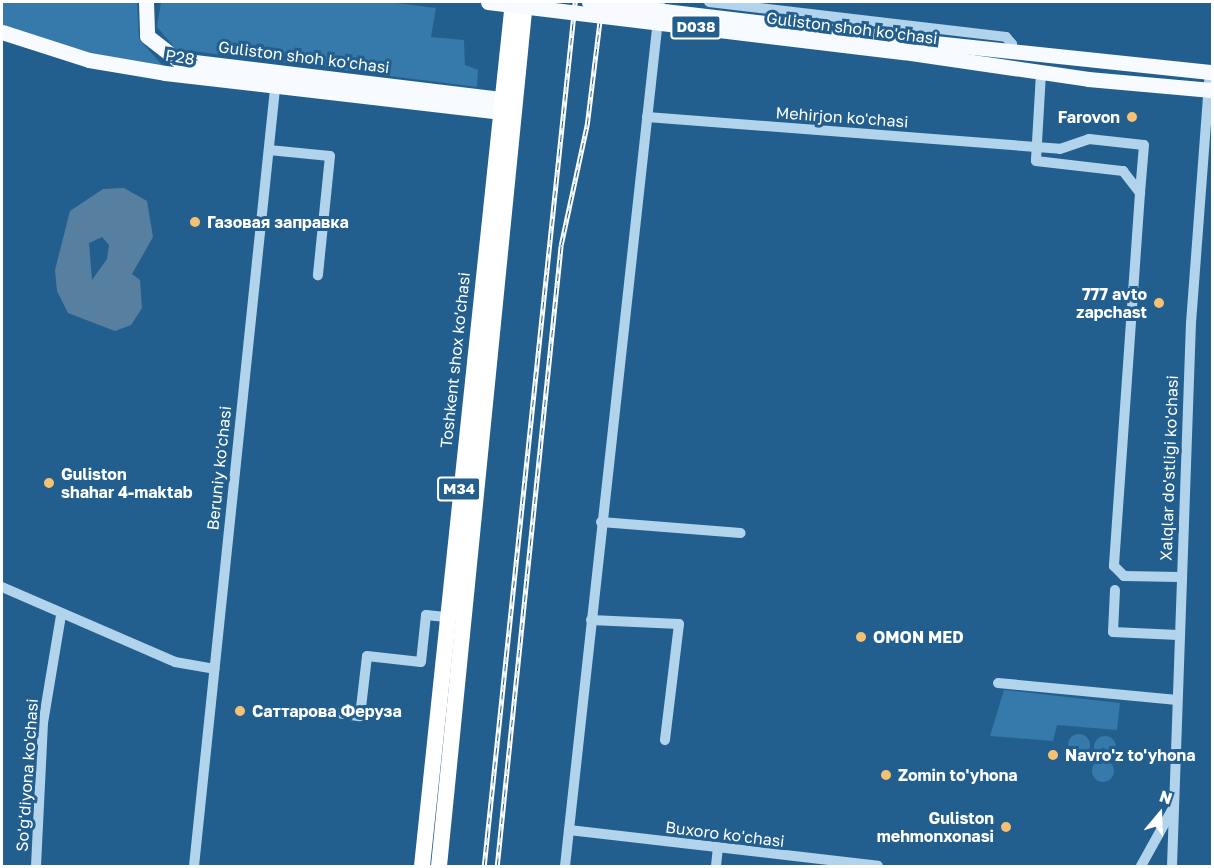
<!DOCTYPE html>
<html>
<head>
<meta charset="utf-8">
<style>
	body { margin:0 }
	#map { position:relative; width:1214px; height:868px; overflow:hidden; background:#225f8e; font-family:"Golos Text",sans-serif }
	div>[style] { position:absolute }
	.green>* { inset:0; background:#3679ab }
	.round { border-radius:50% }
	.water>* { inset:0; background:#5780a0 }
	.minor>* { height:10px; margin:-5px; padding:0 5px; transform-origin:5px; border-radius:5px; background:#b1d3ec }
	.major>* { height:15px; margin:-7.5px; padding:0 7.5px; transform-origin:7.5px; border-radius:7.5px; background:#f7fbff }
	.highway>* { height:16px; margin:-8px; padding:0 8px; transform-origin:8px; border-radius:8px; background:#fff }
	.rail>* { height:4.5px; margin-top:-2.25px; transform-origin:0; background:repeating-linear-gradient(90deg,#225f8e 0 7px,#fff 0 14px); box-sizing:border-box; border-block:2px solid #fff }
	.major-bridge>* { height:15px; margin:-7.5px; padding:0 7.5px; transform-origin:7.5px; border-radius:7.5px; background:#f7fbff }
	.dots>* { width:16px; height:16px; translate:-50% -50%; box-sizing:border-box; border:3px solid #225f8e; border-radius:50% }
	span { translate:-50% -50%; white-space:nowrap; text-align:center; line-height:1.15; -webkit-text-stroke:6px #225f8e; paint-order:stroke }
	.shield-label span { padding:2px 4px; background:#225f8e; border:2px solid; border-radius:4px; -webkit-text-stroke-width:0 }
	.shield-label { font-size:15px; color:#fff; font-weight:700 }
	.street-label { font-size:16px; color:#fff }
	.poi-label { font-size:16px; color:#fff; font-weight:700 }
	.right { translate:-100% -50%; text-align:right }
	.left { translate:0 -50%; text-align:left }
	.frame { position:absolute; inset:0; border:3px solid #fff; pointer-events:none }
	.north { position:absolute; left:1130px; top:784px; width:60px; height:60px; -webkit-text-stroke:4px #225f8e; paint-order:stroke; rotate:19deg; font-size:16px; font-weight:700; line-height:24px; text-align:center; color:#fff }
	.north::after { content:''; display:block; margin:auto; width:21px; height:27px; background:#fff; clip-path:polygon(50% 0,100% 100%,50% 72%,0 100%) }
</style>
</head>
<body>
<div id="map">
	<div class="green">
		<div style="clip-path:polygon(2px 2px,137px 2px,139px 39px,163px 66px,86px 55px,2px 25px)"></div>
		<div style="clip-path:polygon(161px 2px,388px 2px,436px 8px,431px 37px,464px 40px,465px 65px,478px 70px,477px 87px,176px 49px,157px 27px)"></div>
		<div style="clip-path:polygon(1004px 690px,1120px 703px,1117px 730px,1057px 725px,1053px 741px,990px 736px)"></div>
		<div class="round" style="left:1068px;top:734px;width:22px;height:22px"></div>
		<div class="round" style="left:1094px;top:736px;width:22px;height:22px"></div>
		<div class="round" style="left:1092px;top:760px;width:22px;height:22px"></div>
	</div>
	<div class="water">
		<div style="clip-path:polygon(evenodd,124px 188px,147px 201px,153px 237px,132px 274px,140px 280px,142px 308px,131px 325px,115px 331px,68px 313px,57px 291px,55px 270px,70px 211px,103px 189px,124px 188px,102px 237px,109px 245px,107px 259px,92px 280px,89px 243px,102px 237px)"></div>
	</div>
	<div class="minor">
		<div style="left:709px;top:2px;width:299px;rotate:6.7deg"></div>
		<div style="left:1006px;top:37px;width:9px;rotate:49deg"></div>
		<div style="left:1012px;top:44px;width:10px;rotate:127deg"></div>
		<div style="left:1041px;top:73px;width:88px;rotate:93.3deg"></div>
		<div style="left:1036px;top:161px;width:88px;rotate:6.6deg"></div>
		<div style="left:1123px;top:171px;width:28px;rotate:52deg"></div>
		<div style="left:1140px;top:193px;width:374px;rotate:94deg"></div>
		<div style="left:1114px;top:566px;width:14px;rotate:45deg"></div>
		<div style="left:1124px;top:576px;width:56px;rotate:1deg"></div>
		<div style="left:647px;top:117px;width:414px;rotate:4.4deg"></div>
		<div style="left:1060px;top:149px;width:31px;rotate:-19deg"></div>
		<div style="left:1089px;top:139px;width:55px;rotate:6.2deg"></div>
		<div style="left:1144px;top:145px;width:48px;rotate:94.8deg"></div>
		<div style="left:269px;top:150px;width:61px;rotate:5.6deg"></div>
		<div style="left:330px;top:156px;width:120px;rotate:95.8deg"></div>
		<div style="left:601px;top:522px;width:140px;rotate:4.5deg"></div>
		<div style="left:2px;top:587px;width:189px;rotate:23.4deg"></div>
		<div style="left:175px;top:662px;width:40px;rotate:10deg"></div>
		<div style="left:1115px;top:590px;width:42px;rotate:92.7deg"></div>
		<div style="left:1113px;top:632px;width:65px;rotate:2.6deg"></div>
		<div style="left:591px;top:620px;width:88px;rotate:2.6deg"></div>
		<div style="left:679px;top:624px;width:117px;rotate:96.9deg"></div>
		<div style="left:998px;top:683px;width:180px;rotate:5.4deg"></div>
		<div style="left:330px;top:712px;width:30px;rotate:8deg"></div>
		<div style="left:360px;top:716px;width:60px;rotate:-83.3deg"></div>
		<div style="left:367px;top:656px;width:54px;rotate:6.3deg"></div>
		<div style="left:421px;top:662px;width:47px;rotate:-83.9deg"></div>
		<div style="left:426px;top:615px;width:20px;rotate:6deg"></div>
		<div style="left:569px;top:830px;width:311px;rotate:6.6deg"></div>
		<div style="left:36px;top:866px;width:143px;rotate:-87.2deg"></div>
		<div style="left:43px;top:723px;width:109px;rotate:-80.5deg"></div>
		<div style="left:194px;top:866px;width:791px;rotate:-84.05deg"></div>
		<div style="left:565px;top:866px;width:869px;rotate:-83.73deg"></div>
		<div style="left:716px;top:866px;width:18px;rotate:-84deg"></div>
		<div style="left:1141px;top:866px;width:64px;rotate:-61deg"></div>
		<div style="left:1172px;top:866px;width:543px;rotate:-88deg"></div>
		<div style="left:1191px;top:323px;width:253px;rotate:-85.7deg"></div>
	</div>
	<div class="major">
		<div style="left:146px;top:2px;width:34px;rotate:88deg"></div>
		<div style="left:147px;top:36px;width:39px;rotate:38deg"></div>
		<div style="left:178px;top:60px;width:325px;rotate:6.9deg"></div>
		<div style="left:2px;top:32px;width:91px;rotate:17.8deg"></div>
		<div style="left:89px;top:60px;width:77px;rotate:9.7deg"></div>
		<div style="left:165px;top:73px;width:337px;rotate:6.6deg"></div>
		<div style="left:906px;top:40px;width:308px;rotate:6deg"></div>
		<div style="left:904px;top:52px;width:186px;rotate:8.3deg"></div>
		<div style="left:1088px;top:79px;width:124px;rotate:5.1deg"></div>
	</div>
	<div class="highway">
		<div style="left:422px;top:866px;width:869px;rotate:-83.99deg"></div>
		<div style="left:439px;top:866px;width:868px;rotate:-84.32deg"></div>
	</div>
	<div class="rail">
		<div style="left:484px;top:866px;width:869px;rotate:-83.99deg"></div>
		<div style="left:497px;top:866px;width:624px;rotate:-84.12deg"></div>
		<div style="left:561px;top:245px;width:123px;rotate:-77.8deg"></div>
		<div style="left:587px;top:125px;width:124px;rotate:-83deg"></div>
	</div>
	<div class="major-bridge">
		<div style="left:488px;top:2px;width:419px;rotate:6.9deg"></div>
		<div style="left:589px;top:2px;width:319px;rotate:6.8deg"></div>
	</div>
	<div class="dots">
		<div style="left:1132px;top:117px;background:#f7c174"></div>
		<div style="left:195px;top:222px;background:#f7c174"></div>
		<div style="left:1159px;top:303px;background:#f7c174"></div>
		<div style="left:49px;top:483px;background:#f7c174"></div>
		<div style="left:861px;top:637px;background:#f7c174"></div>
		<div style="left:240px;top:711px;background:#f7c174"></div>
		<div style="left:1053px;top:755px;background:#f7c174"></div>
		<div style="left:886px;top:775px;background:#f7c174"></div>
		<div style="left:1006px;top:827px;background:#f7c174"></div>
	</div>
	<div class="shield-label">
		<span style="left:696px;top:27px">D038</span>
		<span style="left:459px;top:489px">M34</span>
	</div>
	<div class="street-label">
		<span style="left:852px;top:28px;rotate:7deg">Guliston shoh ko'chasi</span>
		<span style="left:180px;top:57px;rotate:9deg">Р28</span>
		<span style="left:304px;top:57px;rotate:7deg">Guliston shoh ko'chasi</span>
		<span style="left:842px;top:117px;rotate:4deg">Mehirjon ko'chasi</span>
		<span style="left:455px;top:360px;rotate:-84deg">Toshkent shox ko'chasi</span>
		<span style="left:219px;top:468px;rotate:-84deg">Beruniy ko'chasi</span>
		<span style="left:1169px;top:468px;rotate:-88deg">Xalqlar do'stligi ko'chasi</span>
		<span style="left:27px;top:775px;rotate:-86deg">So'g'diyona ko'chasi</span>
		<span style="left:725px;top:834px;rotate:7deg">Buxoro ko'chasi</span>
	</div>
	<div class="poi-label">
		<span class="right" style="left:1120px;top:117px">Farovon</span>
		<span class="left" style="left:207px;top:222px">Газовая заправка</span>
		<span class="right" style="left:1147px;top:303px">777 avto<br>zapchast</span>
		<span class="left" style="left:61px;top:483px">Guliston<br>shahar 4-maktab</span>
		<span class="left" style="left:873px;top:637px">OMON MED</span>
		<span class="left" style="left:252px;top:711px">Саттарова Феруза</span>
		<span class="left" style="left:1065px;top:755px">Navro'z to'yhona</span>
		<span class="left" style="left:898px;top:775px">Zomin to'yhona</span>
		<span class="right" style="left:994px;top:827px">Guliston<br>mehmonxonasi</span>
	</div>
	<div class="frame"></div>
	<div class="north">N</div>
</div>
</body>
</html>
